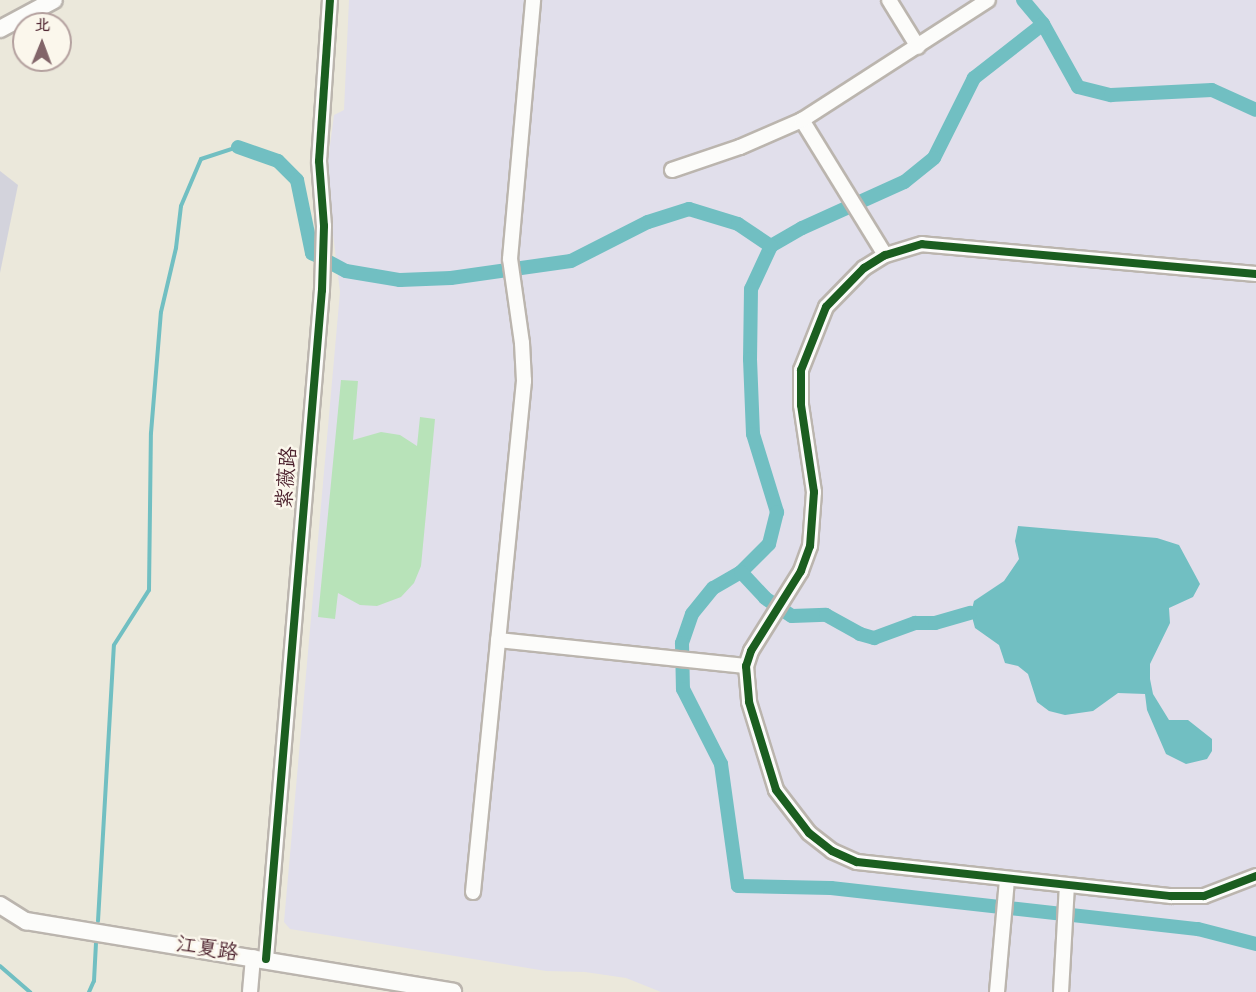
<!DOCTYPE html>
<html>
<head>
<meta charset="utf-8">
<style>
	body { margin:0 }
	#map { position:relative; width:1256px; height:992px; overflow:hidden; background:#ebe8db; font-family:Kalam,"LXGW WenKai TC",sans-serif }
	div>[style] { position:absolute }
	.built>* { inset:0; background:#e1dfeb }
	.industrial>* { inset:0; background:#d3d3dc }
	.green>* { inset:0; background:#b8e3b9 }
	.water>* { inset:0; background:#71bfc2 }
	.stream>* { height:4px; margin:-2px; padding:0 2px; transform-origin:2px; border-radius:2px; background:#71bfc2 }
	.canal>* { height:14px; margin:-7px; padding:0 7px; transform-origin:7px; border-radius:7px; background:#71bfc2 }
	.roads { filter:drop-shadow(2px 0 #bbb5ae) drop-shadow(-2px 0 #bbb5ae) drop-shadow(0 2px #bbb5ae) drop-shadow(0 -2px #bbb5ae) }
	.minor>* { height:14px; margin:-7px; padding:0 7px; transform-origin:7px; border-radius:7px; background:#fcfcfa }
	.tertiary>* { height:16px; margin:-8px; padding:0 8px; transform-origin:8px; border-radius:8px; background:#fcfcfa }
	.cycleway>* { height:8px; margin:-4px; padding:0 4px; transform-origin:4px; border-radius:4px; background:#1b5e20 }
	span { translate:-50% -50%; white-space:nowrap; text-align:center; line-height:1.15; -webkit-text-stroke:5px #fbf7ec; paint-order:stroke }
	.street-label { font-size:21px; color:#4a1f2b }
	.north { position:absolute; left:12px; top:12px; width:60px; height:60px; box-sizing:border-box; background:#fbf7ec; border:2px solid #b4a19f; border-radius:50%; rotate:1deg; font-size:16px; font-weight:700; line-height:24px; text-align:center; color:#4a1f2b }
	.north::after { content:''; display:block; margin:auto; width:21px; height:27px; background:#826569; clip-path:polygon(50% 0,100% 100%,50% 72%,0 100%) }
</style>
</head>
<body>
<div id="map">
	<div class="built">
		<div style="clip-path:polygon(349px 0,1256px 0,1256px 992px,661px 992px,626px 978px,585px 972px,546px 971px,290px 929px,284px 922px,340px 292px,326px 175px,334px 115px,344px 110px)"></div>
	</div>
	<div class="industrial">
		<div style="clip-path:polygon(0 171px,18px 185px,0 273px)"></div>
	</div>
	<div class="green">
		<div style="clip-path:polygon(341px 380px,358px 381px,353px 440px,381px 432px,400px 435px,417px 446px,420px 417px,435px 419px,421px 566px,414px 583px,401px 597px,377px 606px,360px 605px,338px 593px,335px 619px,318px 617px)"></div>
	</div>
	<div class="water">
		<div style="clip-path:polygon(1018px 526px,1157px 538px,1179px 545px,1200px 584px,1193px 597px,1169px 608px,1170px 623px,1150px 664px,1150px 679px,1153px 694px,1169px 720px,1188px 720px,1212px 739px,1212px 751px,1207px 759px,1186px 764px,1166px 754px,1147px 710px,1145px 694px,1118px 693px,1093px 711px,1065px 715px,1049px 711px,1037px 702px,1028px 674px,1018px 666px,1005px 663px,999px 645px,975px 628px,971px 613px,974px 601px,1004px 581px,1019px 559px,1015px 541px)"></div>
	</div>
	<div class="stream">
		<div style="left:98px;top:921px;width:276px;rotate:-86.7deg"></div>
		<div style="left:114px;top:645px;width:65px;rotate:-57.5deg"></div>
		<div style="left:149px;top:590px;width:157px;rotate:-89.3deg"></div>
		<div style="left:151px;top:433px;width:121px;rotate:-85.3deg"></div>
		<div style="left:161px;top:312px;width:66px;rotate:-76.8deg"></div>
		<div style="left:176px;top:248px;width:42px;rotate:-83.2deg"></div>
		<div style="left:181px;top:206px;width:51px;rotate:-66.9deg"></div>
		<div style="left:201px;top:159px;width:39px;rotate:-18deg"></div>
		<div style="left:0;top:966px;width:40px;rotate:41deg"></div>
		<div style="left:89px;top:992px;width:12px;rotate:-66deg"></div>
		<div style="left:94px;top:981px;width:38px;rotate:-87deg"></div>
	</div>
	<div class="canal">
		<div style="left:1023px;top:0;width:31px;rotate:50deg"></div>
		<div style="left:1043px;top:24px;width:72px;rotate:60.9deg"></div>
		<div style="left:1078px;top:87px;width:34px;rotate:14deg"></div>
		<div style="left:1111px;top:95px;width:101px;rotate:-2.8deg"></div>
		<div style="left:1212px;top:90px;width:48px;rotate:24.4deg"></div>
		<div style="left:1043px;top:24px;width:88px;rotate:142deg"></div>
		<div style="left:974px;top:78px;width:89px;rotate:116.6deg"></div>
		<div style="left:934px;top:158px;width:38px;rotate:141deg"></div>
		<div style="left:904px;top:182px;width:112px;rotate:155.7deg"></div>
		<div style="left:802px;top:228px;width:36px;rotate:150deg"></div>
		<div style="left:771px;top:246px;width:47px;rotate:114.9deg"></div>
		<div style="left:751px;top:289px;width:70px;rotate:90.8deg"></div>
		<div style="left:750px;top:359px;width:75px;rotate:87.7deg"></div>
		<div style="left:753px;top:434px;width:82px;rotate:72.9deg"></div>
		<div style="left:777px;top:512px;width:33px;rotate:104deg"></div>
		<div style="left:769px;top:544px;width:40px;rotate:135deg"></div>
		<div style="left:741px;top:572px;width:32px;rotate:150deg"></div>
		<div style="left:713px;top:588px;width:33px;rotate:129deg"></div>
		<div style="left:692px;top:614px;width:31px;rotate:109deg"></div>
		<div style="left:682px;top:643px;width:46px;rotate:88.8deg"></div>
		<div style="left:683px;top:689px;width:84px;rotate:63.1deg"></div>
		<div style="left:721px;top:764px;width:123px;rotate:82.1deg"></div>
		<div style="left:738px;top:886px;width:93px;rotate:1.2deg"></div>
		<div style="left:831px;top:888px;width:369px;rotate:6.4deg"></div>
		<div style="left:1198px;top:929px;width:60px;rotate:14.5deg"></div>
		<div style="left:238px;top:147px;width:42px;rotate:19.3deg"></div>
		<div style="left:278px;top:161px;width:27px;rotate:45deg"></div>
		<div style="left:297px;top:180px;width:75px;rotate:78.4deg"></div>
		<div style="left:312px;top:253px;width:38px;rotate:28deg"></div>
		<div style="left:346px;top:271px;width:55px;rotate:9.5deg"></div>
		<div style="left:400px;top:280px;width:51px;rotate:-2.2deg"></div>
		<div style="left:451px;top:278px;width:121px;rotate:-8.1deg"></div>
		<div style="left:571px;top:261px;width:86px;rotate:-26.9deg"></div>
		<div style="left:648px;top:222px;width:43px;rotate:-17.6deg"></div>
		<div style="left:689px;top:209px;width:51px;rotate:17deg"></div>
		<div style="left:738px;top:224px;width:40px;rotate:34deg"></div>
		<div style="left:741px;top:572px;width:35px;rotate:47deg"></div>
		<div style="left:765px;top:598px;width:32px;rotate:34deg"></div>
		<div style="left:792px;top:616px;width:34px;rotate:-2deg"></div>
		<div style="left:826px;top:615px;width:39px;rotate:29deg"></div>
		<div style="left:860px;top:634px;width:15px;rotate:16deg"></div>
		<div style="left:874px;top:638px;width:44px;rotate:-20.1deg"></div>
		<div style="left:915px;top:623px;width:20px"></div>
		<div style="left:935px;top:623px;width:37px;rotate:-16deg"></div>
	</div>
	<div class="roads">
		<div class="minor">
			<div style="left:889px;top:0;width:55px;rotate:58.3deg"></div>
			<div style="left:802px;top:120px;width:158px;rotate:58.4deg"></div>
			<div style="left:672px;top:170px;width:72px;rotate:-18.7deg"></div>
			<div style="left:740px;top:147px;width:68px;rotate:-23.5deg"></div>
			<div style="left:802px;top:120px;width:221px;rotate:-32.8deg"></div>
			<div style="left:1256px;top:274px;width:335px;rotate:-174.9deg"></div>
			<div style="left:922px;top:244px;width:39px;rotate:163deg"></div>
			<div style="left:885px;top:255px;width:25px;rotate:148deg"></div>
			<div style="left:864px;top:268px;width:54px;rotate:134.3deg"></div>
			<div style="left:826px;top:307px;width:68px;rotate:111.6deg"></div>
			<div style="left:801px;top:370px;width:35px;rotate:90deg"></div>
			<div style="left:801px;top:405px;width:88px;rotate:81.5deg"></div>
			<div style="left:814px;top:492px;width:54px;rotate:94.2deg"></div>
			<div style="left:810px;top:546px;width:27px;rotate:110deg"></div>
			<div style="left:801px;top:571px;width:94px;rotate:122deg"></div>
			<div style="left:751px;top:651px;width:16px;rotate:108deg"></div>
			<div style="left:746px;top:666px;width:36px;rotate:85deg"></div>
			<div style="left:749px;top:702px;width:92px;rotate:72.9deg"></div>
			<div style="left:776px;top:790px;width:54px;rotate:52.5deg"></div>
			<div style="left:809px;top:833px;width:29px;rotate:38deg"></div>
			<div style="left:832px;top:851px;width:27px;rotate:24deg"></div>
			<div style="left:857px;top:862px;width:316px;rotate:6.2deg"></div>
			<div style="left:1171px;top:896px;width:33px"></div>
			<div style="left:1204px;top:896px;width:56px;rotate:-21deg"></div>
			<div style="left:498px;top:640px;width:249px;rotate:6deg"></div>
			<div style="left:473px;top:892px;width:514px;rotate:-84.3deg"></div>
			<div style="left:524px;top:381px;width:38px;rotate:-93deg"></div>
			<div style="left:522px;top:343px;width:85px;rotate:-98.1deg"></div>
			<div style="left:510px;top:259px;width:260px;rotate:-84.9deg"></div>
			<div style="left:266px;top:959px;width:671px;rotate:-85.22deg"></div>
			<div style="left:322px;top:290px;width:64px;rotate:-88.2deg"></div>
			<div style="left:324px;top:226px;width:65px;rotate:-94.4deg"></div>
			<div style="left:319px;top:161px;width:161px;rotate:-86.1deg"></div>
			<div style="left:250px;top:992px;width:35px;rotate:-85deg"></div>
			<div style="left:997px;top:992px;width:112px;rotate:-84.9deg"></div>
			<div style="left:1061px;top:992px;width:106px;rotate:-86.8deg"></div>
		</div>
		<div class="tertiary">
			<div style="left:0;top:29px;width:61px;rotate:-28.2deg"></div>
			<div style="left:0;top:905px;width:31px;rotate:32deg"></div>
			<div style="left:26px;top:921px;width:433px;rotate:9.4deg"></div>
		</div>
	</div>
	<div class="cycleway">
		<div style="left:1256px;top:274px;width:335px;rotate:-174.9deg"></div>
		<div style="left:922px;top:244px;width:39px;rotate:163deg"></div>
		<div style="left:885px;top:255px;width:25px;rotate:148deg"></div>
		<div style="left:864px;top:268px;width:54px;rotate:134.3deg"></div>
		<div style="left:826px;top:307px;width:68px;rotate:111.6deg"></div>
		<div style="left:801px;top:370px;width:35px;rotate:90deg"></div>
		<div style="left:801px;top:405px;width:88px;rotate:81.5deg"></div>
		<div style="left:814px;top:492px;width:54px;rotate:94.2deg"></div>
		<div style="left:810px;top:546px;width:27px;rotate:110deg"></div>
		<div style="left:801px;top:571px;width:94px;rotate:122deg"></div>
		<div style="left:751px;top:651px;width:16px;rotate:108deg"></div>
		<div style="left:746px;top:666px;width:36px;rotate:85deg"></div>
		<div style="left:749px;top:702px;width:92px;rotate:72.9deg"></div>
		<div style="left:776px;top:790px;width:54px;rotate:52.5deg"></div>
		<div style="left:809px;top:833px;width:29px;rotate:38deg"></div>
		<div style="left:832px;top:851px;width:27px;rotate:24deg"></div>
		<div style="left:857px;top:862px;width:316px;rotate:6.2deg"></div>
		<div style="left:1171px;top:896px;width:33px"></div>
		<div style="left:1204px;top:896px;width:56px;rotate:-21deg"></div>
		<div style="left:266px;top:959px;width:671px;rotate:-85.22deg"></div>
		<div style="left:322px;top:290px;width:64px;rotate:-88.2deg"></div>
		<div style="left:324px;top:226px;width:65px;rotate:-94.4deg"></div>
		<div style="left:319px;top:161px;width:161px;rotate:-86.1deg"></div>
	</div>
	<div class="street-label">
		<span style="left:288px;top:478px;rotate:-85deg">紫薇路</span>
		<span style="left:207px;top:950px;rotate:9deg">江夏路</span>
	</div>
	<div class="north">北</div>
</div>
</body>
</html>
